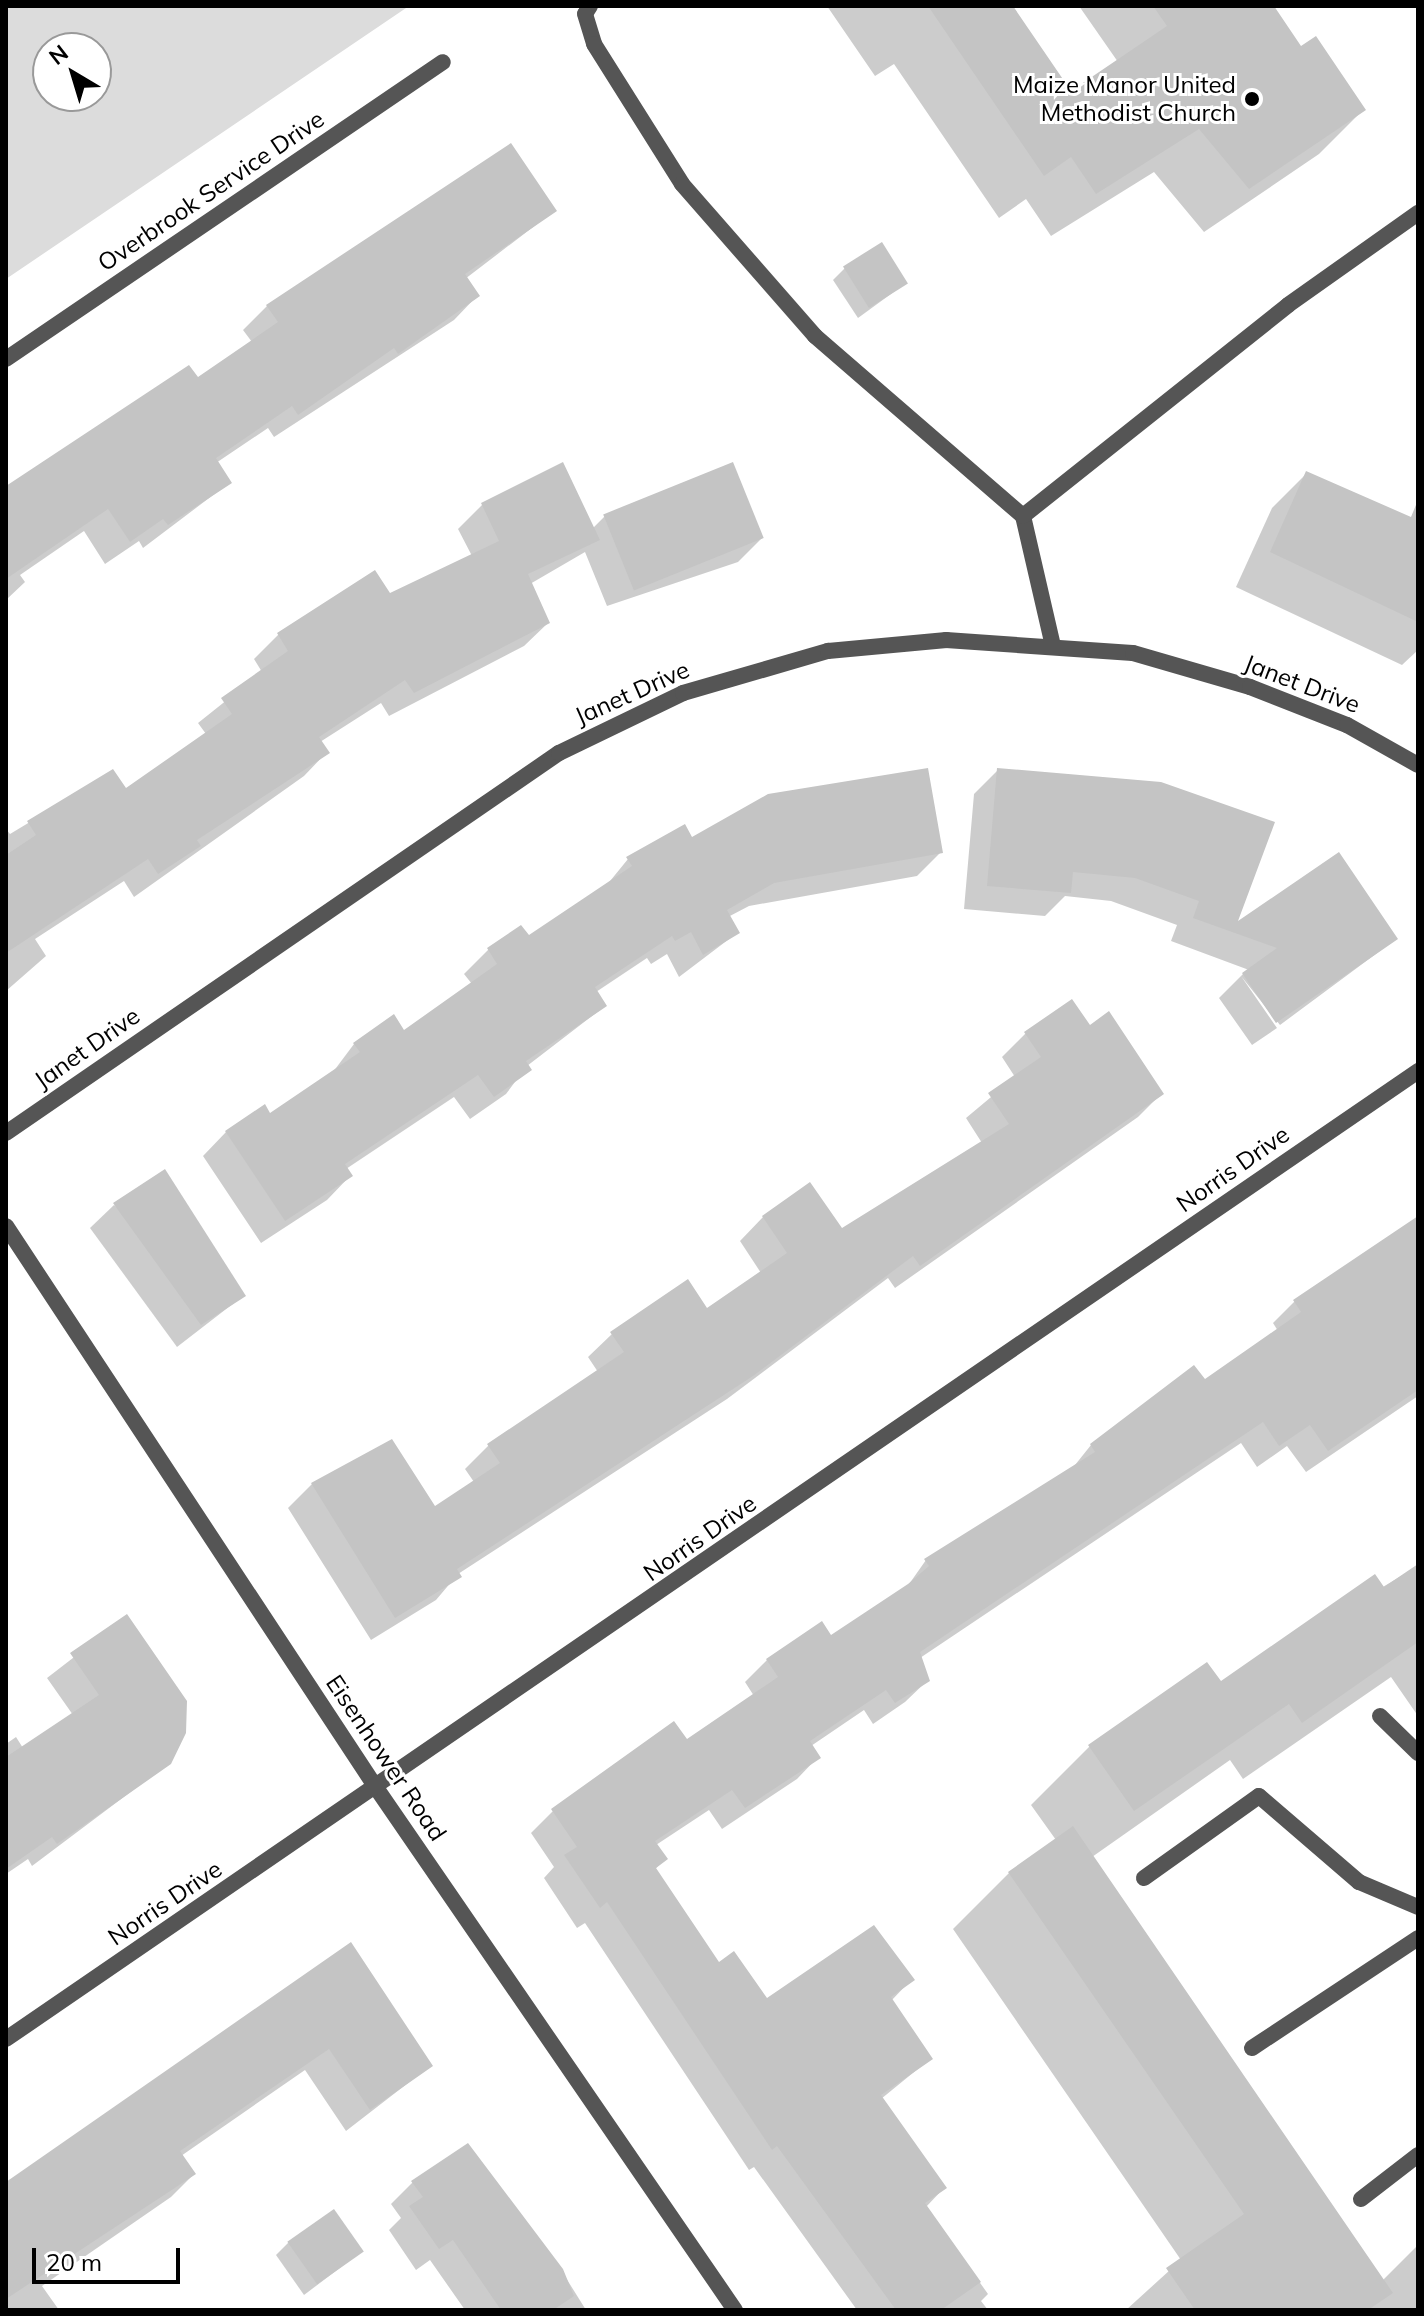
<!DOCTYPE html>
<html>
<head>
<meta charset="utf-8">
<style>
	body { margin:0 }
	#map { position:relative; width:1424px; height:2316px; overflow:hidden; background:#fff; font-family:Mulish,sans-serif }
	div>[style] { position:absolute }
	.green>* { inset:0; background:#dcdcdc }
	.shadow>* { inset:0; background:#0003 }
	.building>* { inset:0; background:#c4c4c4; transform-origin:0 0 }
	.service>* { height:16px; margin:-8px; padding:0 8px; transform-origin:8px; border-radius:8px; background:#555 }
	.minor>* { height:16px; margin:-8px; padding:0 8px; transform-origin:8px; border-radius:8px; background:#555 }
	.dots>* { width:22px; height:22px; translate:-50% -50%; box-sizing:border-box; border:4px solid #fff; border-radius:50% }
	span { translate:-50% -50%; white-space:nowrap; text-align:center; line-height:1.15; -webkit-text-stroke:6px #fff; paint-order:stroke }
	.poi-label { font-size:24px; color:#000 }
	.right { translate:-100% -50%; text-align:right }
	.street-label { font-size:24px; color:#000 }
	.frame { position:absolute; inset:0; border:8px solid #000; pointer-events:none }
	.north { position:absolute; left:32px; top:32px; width:80px; height:80px; box-sizing:border-box; background:#fff; border:2px solid #999; border-radius:50%; rotate:322deg; font-size:22px; font-weight:700; line-height:32px; text-align:center; color:#000 }
	.north::after { content:''; display:block; margin:auto; width:28px; height:36px; background:#000; clip-path:polygon(50% 0,100% 100%,50% 72%,0 100%) }
	.scale { position:absolute; left:32px; top:2248px; width:148px; height:36px; box-sizing:border-box; border:4px solid #000; border-top:0; padding-left:10px; font-size:24px; line-height:28px; white-space:nowrap; color:#000; -webkit-text-stroke:6px #fff; paint-order:stroke }
</style>
</head>
<body>
<div id="map">
	<div class="green">
		<div style="clip-path:polygon(evenodd,6px 6px,409px 6px,6px 279px,6px 6px,48px 48px,96px 48px,96px 96px,48px 96px,48px 48px)"></div>
	</div>
	<div class="shadow">
		<div style="clip-path:polygon(827px 6px,1010px 6px,1071px 94px,1118px 62px,1079px 6px,1272px 6px,1301px 49px,1363px 110px,1319px 154px,1204px 232px,1154px 172px,1051px 236px,1026px 199px,999px 218px,894px 64px,875px 76px)"></div>
		<div style="clip-path:polygon(510px 146px,554px 211px,465px 279px,477px 296px,454px 320px,274px 437px,268px 428px,216px 463px,229px 483px,143px 548px,139px 541px,105px 564px,84px 531px,20px 575px,25px 582px,6px 600px,6px 488px,197px 380px,252px 342px,243px 330px,267px 306px)"></div>
		<div style="clip-path:polygon(845px 268px,906px 283px,858px 318px,833px 280px)"></div>
		<div style="clip-path:polygon(1307px 473px,1418px 522px,1418px 650px,1402px 665px,1236px 587px,1272px 508px)"></div>
		<div style="clip-path:polygon(482px 505px,592px 529px,604px 517px,762px 538px,738px 562px,607px 606px,585px 552px,530px 584px,548px 623px,524px 646px,389px 716px,381px 703px,320px 742px,327px 752px,304px 776px,134px 897px,124px 881px,35px 939px,46px 956px,6px 991px,6px 829px,10px 834px,113px 772px,125px 790px,206px 734px,198px 723px,262px 672px,254px 659px,278px 635px,374px 573px,389px 595px,472px 556px,458px 529px)"></div>
		<div style="clip-path:polygon(998px 770px,1161px 784px,1234px 926px,1396px 939px,1280px 1025px,1241px 976px,1277px 1028px,1252px 1045px,1219px 998px,1243px 974px,1249px 970px,1171px 941px,1177px 925px,1111px 901px,1065px 896px,1045px 916px,964px 909px,974px 794px)"></div>
		<div style="clip-path:polygon(692px 840px,941px 852px,917px 876px,749px 906px,728px 917px,737px 933px,679px 977px,667px 954px,651px 964px,647px 958px,596px 992px,605px 1006px,527px 1066px,506px 1094px,470px 1119px,454px 1097px,346px 1169px,350px 1176px,327px 1200px,261px 1243px,203px 1156px,226px 1132px,269px 1115px,333px 1072px,354px 1044px,404px 1032px,472px 984px,464px 974px,488px 950px,521px 927px,528px 938px,606px 886px,628px 859px)"></div>
		<div style="clip-path:polygon(1089px 1027px,1162px 1093px,1138px 1117px,895px 1288px,888px 1278px,727px 1399px,458px 1574px,436px 1600px,371px 1640px,288px 1508px,312px 1484px,392px 1441px,434px 1508px,474px 1482px,465px 1469px,489px 1445px,598px 1372px,588px 1357px,612px 1334px,707px 1311px,761px 1273px,740px 1241px,763px 1217px,841px 1231px,982px 1143px,966px 1118px,1015px 1077px,1002px 1057px,1025px 1034px)"></div>
		<div style="clip-path:polygon(114px 1205px,243px 1296px,177px 1347px,90px 1228px)"></div>
		<div style="clip-path:polygon(1418px 1217px,1418px 1396px,1306px 1472px,1287px 1446px,1257px 1467px,1241px 1443px,920px 1658px,928px 1680px,905px 1702px,873px 1724px,864px 1710px,811px 1746px,818px 1757px,797px 1779px,722px 1829px,709px 1810px,656px 1845px,665px 1859px,654px 1870px,719px 1965px,767px 2001px,912px 1979px,891px 2001px,930px 2059px,881px 2099px,944px 2188px,926px 2207px,988px 2294px,981px 2301px,988px 2310px,857px 2310px,754px 2167px,749px 2170px,585px 1923px,577px 1928px,544px 1878px,554px 1867px,531px 1833px,553px 1811px,686px 1742px,754px 1696px,745px 1682px,767px 1660px,830px 1638px,907px 1587px,926px 1560px,1071px 1470px,1091px 1445px,1194px 1367px,1204px 1382px,1278px 1331px,1273px 1323px,1295px 1301px)"></div>
		<div style="clip-path:polygon(1418px 1566px,1418px 1716px,1391px 1677px,1243px 1779px,1230px 1760px,1092px 1857px,1382px 2281px,1418px 2245px,1418px 2310px,1126px 2310px,1181px 2260px,953px 1929px,1009px 1873px,1056px 1840px,1031px 1805px,1089px 1747px,1207px 1665px,1220px 1684px)"></div>
		<div style="clip-path:polygon(126px 1617px,169px 1763px,32px 1866px,28px 1859px,6px 1874px,6px 1744px,16px 1737px,23px 1748px,73px 1715px,47px 1678px)"></div>
		<div style="clip-path:polygon(351px 1944px,430px 2066px,346px 2131px,305px 2070px,181px 2156px,194px 2174px,171px 2197px,42px 2286px,59px 2310px,6px 2310px,6px 2184px)"></div>
		<div style="clip-path:polygon(413px 2182px,561px 2270px,586px 2310px,465px 2310px,430px 2260px,416px 2270px,389px 2230px,401px 2218px,391px 2204px)"></div>
		<div style="clip-path:polygon(288px 2243px,361px 2252px,304px 2295px,276px 2255px)"></div>
	</div>
	<div class="building">
		<div style="clip-path:polygon(928px 6px,1013px 6px,1071px 91px,1167px 26px,1153px 6px,1274px 6px,1301px 46px,1316px 36px,1366px 110px,1249px 189px,1199px 129px,1096px 194px,1071px 157px,1044px 176px)"></div>
		<div style="clip-path:polygon(511px 143px,557px 211px,465px 274px,480px 296px,398px 354px,394px 348px,298px 415px,292px 406px,216px 458px,232px 483px,168px 525px,163px 519px,130px 542px,108px 509px,6px 579px,6px 486px,189px 365px,198px 377px,278px 322px,266px 305px)"></div>
		<div style="left:882px;top:242px;width:49px;height:46px;rotate:58deg"></div>
		<div style="clip-path:polygon(563px 462px,600px 540px,528px 574px,550px 623px,414px 693px,405px 680px,319px 737px,330px 753px,197px 840px,201px 846px,158px 874px,148px 859px,6px 953px,6px 855px,36px 835px,27px 821px,113px 769px,126px 788px,232px 714px,221px 698px,288px 651px,277px 633px,375px 570px,390px 593px,499px 541px,481px 503px)"></div>
		<div style="left:733px;top:462px;width:82px;height:140px;rotate:68deg"></div>
		<div style="clip-path:polygon(1306px 471px,1411px 517px,1418px 500px,1418px 622px,1270px 552px)"></div>
		<div style="clip-path:polygon(928px 768px,943px 853px,774px 883px,727px 910px,740px 933px,703px 955px,691px 932px,675px 941px,672px 936px,595px 987px,607px 1006px,526px 1061px,532px 1070px,494px 1097px,478px 1075px,345px 1164px,353px 1176px,285px 1221px,225px 1131px,265px 1104px,270px 1113px,360px 1052px,353px 1043px,394px 1014px,404px 1030px,497px 964px,487px 948px,521px 925px,529px 935px,632px 866px,626px 857px,685px 824px,692px 837px,768px 794px)"></div>
		<div style="clip-path:polygon(997px 768px,1161px 782px,1275px 822px,1238px 921px,1339px 852px,1398px 939px,1276px 1023px,1242px 973px,1277px 948px,1193px 918px,1199px 901px,1135px 878px,1073px 872px,1071px 893px,987px 886px)"></div>
		<div style="clip-path:polygon(1072px 999px,1090px 1025px,1109px 1011px,1164px 1094px,920px 1266px,913px 1256px,753px 1376px,457px 1569px,462px 1577px,395px 1618px,311px 1483px,392px 1439px,435px 1506px,500px 1463px,487px 1444px,624px 1352px,610px 1332px,688px 1279px,707px 1308px,787px 1253px,762px 1216px,810px 1182px,842px 1228px,1009px 1124px,988px 1093px,1041px 1057px,1024px 1032px)"></div>
		<div style="clip-path:polygon(165px 1169px,246px 1296px,201px 1325px,113px 1203px)"></div>
		<div style="clip-path:polygon(1418px 1216px,1418px 1390px,1328px 1451px,1310px 1425px,1279px 1446px,1263px 1422px,920px 1652px,930px 1681px,895px 1703px,886px 1690px,810px 1741px,821px 1758px,745px 1808px,732px 1790px,655px 1841px,668px 1859px,656px 1868px,719px 1962px,734px 1951px,767px 1998px,874px 1925px,915px 1980px,891px 1997px,933px 2059px,881px 2095px,947px 2188px,925px 2203px,981px 2282px,941px 2310px,896px 2310px,777px 2146px,772px 2150px,607px 1902px,600px 1908px,564px 1855px,577px 1847px,551px 1809px,674px 1721px,687px 1739px,778px 1677px,766px 1659px,822px 1621px,831px 1635px,908px 1584px,929px 1566px,924px 1559px,1095px 1452px,1090px 1444px,1194px 1365px,1205px 1379px,1301px 1312px,1293px 1300px)"></div>
		<div style="clip-path:polygon(1418px 1564px,1418px 1642px,1302px 1723px,1289px 1704px,1134px 1811px,1088px 1745px,1207px 1662px,1221px 1681px,1375px 1574px,1384px 1587px)"></div>
		<div style="clip-path:polygon(127px 1614px,187px 1701px,186px 1733px,171px 1764px,57px 1844px,52px 1837px,6px 1869px,6px 1757px,99px 1695px,70px 1653px)"></div>
		<div style="clip-path:polygon(1073px 1826px,1393px 2293px,1368px 2310px,1195px 2310px,1166px 2268px,1244px 2214px,1008px 1872px)"></div>
		<div style="clip-path:polygon(351px 1942px,433px 2066px,370px 2110px,329px 2049px,180px 2151px,196px 2174px,6px 2299px,6px 2182px)"></div>
		<div style="clip-path:polygon(468px 2143px,563px 2269px,574px 2296px,553px 2310px,501px 2310px,453px 2240px,439px 2249px,409px 2206px,423px 2197px,411px 2181px)"></div>
		<div style="left:334px;top:2209px;width:52px;height:57px;rotate:55deg"></div>
	</div>
	<div class="service">
		<div style="left:590px;top:6px;width:9px;rotate:122deg"></div>
		<div style="left:585px;top:14px;width:31px;rotate:73deg"></div>
		<div style="left:594px;top:44px;width:165px;rotate:57.8deg"></div>
		<div style="left:682px;top:184px;width:202px;rotate:48.8deg"></div>
		<div style="left:815px;top:336px;width:275px;rotate:40.9deg"></div>
		<div style="left:1023px;top:516px;width:133px;rotate:77deg"></div>
		<div style="left:1023px;top:516px;width:339px;rotate:-38.5deg"></div>
		<div style="left:1288px;top:305px;width:159px;rotate:-35.3deg"></div>
		<div style="left:1380px;top:1716px;width:53px;rotate:44.2deg"></div>
		<div style="left:1144px;top:1878px;width:141px;rotate:-35.5deg"></div>
		<div style="left:1259px;top:1796px;width:132px;rotate:40.7deg"></div>
		<div style="left:1359px;top:1882px;width:64px;rotate:23deg"></div>
		<div style="left:1252px;top:2048px;width:199px;rotate:-33.5deg"></div>
		<div style="left:1361px;top:2199px;width:72px;rotate:-37.7deg"></div>
	</div>
	<div class="minor">
		<div style="left:6px;top:359px;width:528px;rotate:-34.2deg"></div>
		<div style="left:6px;top:1133px;width:671px;rotate:-34.5deg"></div>
		<div style="left:559px;top:753px;width:138px;rotate:-25.8deg"></div>
		<div style="left:683px;top:693px;width:151px;rotate:-16.2deg"></div>
		<div style="left:828px;top:651px;width:119px;rotate:-5.3deg"></div>
		<div style="left:946px;top:640px;width:187px;rotate:4deg"></div>
		<div style="left:1133px;top:653px;width:122px;rotate:16.2deg"></div>
		<div style="left:1250px;top:687px;width:104px;rotate:21.4deg"></div>
		<div style="left:1347px;top:725px;width:81px;rotate:29.4deg"></div>
		<div style="left:6px;top:1226px;width:674px;rotate:56.62deg"></div>
		<div style="left:377px;top:1789px;width:632px;rotate:55.51deg"></div>
		<div style="left:6px;top:2039px;width:1712px;rotate:-34.43deg"></div>
	</div>
	<div class="dots">
		<div style="left:1252px;top:99px;background:#000"></div>
	</div>
	<div class="poi-label">
		<span class="right" style="left:1236px;top:99px">Maize Manor United<br>Methodist Church</span>
	</div>
	<div class="street-label">
		<span style="left:211px;top:191px;rotate:-34deg">Overbrook Service Drive</span>
		<span style="left:1302px;top:684px;rotate:21deg">Janet Drive</span>
		<span style="left:632px;top:693px;rotate:-24deg">Janet Drive</span>
		<span style="left:87px;top:1048px;rotate:-35deg">Janet Drive</span>
		<span style="left:1233px;top:1169px;rotate:-35deg">Norris Drive</span>
		<span style="left:700px;top:1538px;rotate:-35deg">Norris Drive</span>
		<span style="left:386px;top:1758px;rotate:56deg">Eisenhower Road</span>
		<span style="left:165px;top:1903px;rotate:-34deg">Norris Drive</span>
	</div>
	<div class="frame"></div>
	<div class="north">N</div>
	<div class="scale">20 m</div>
</div>
</body>
</html>
